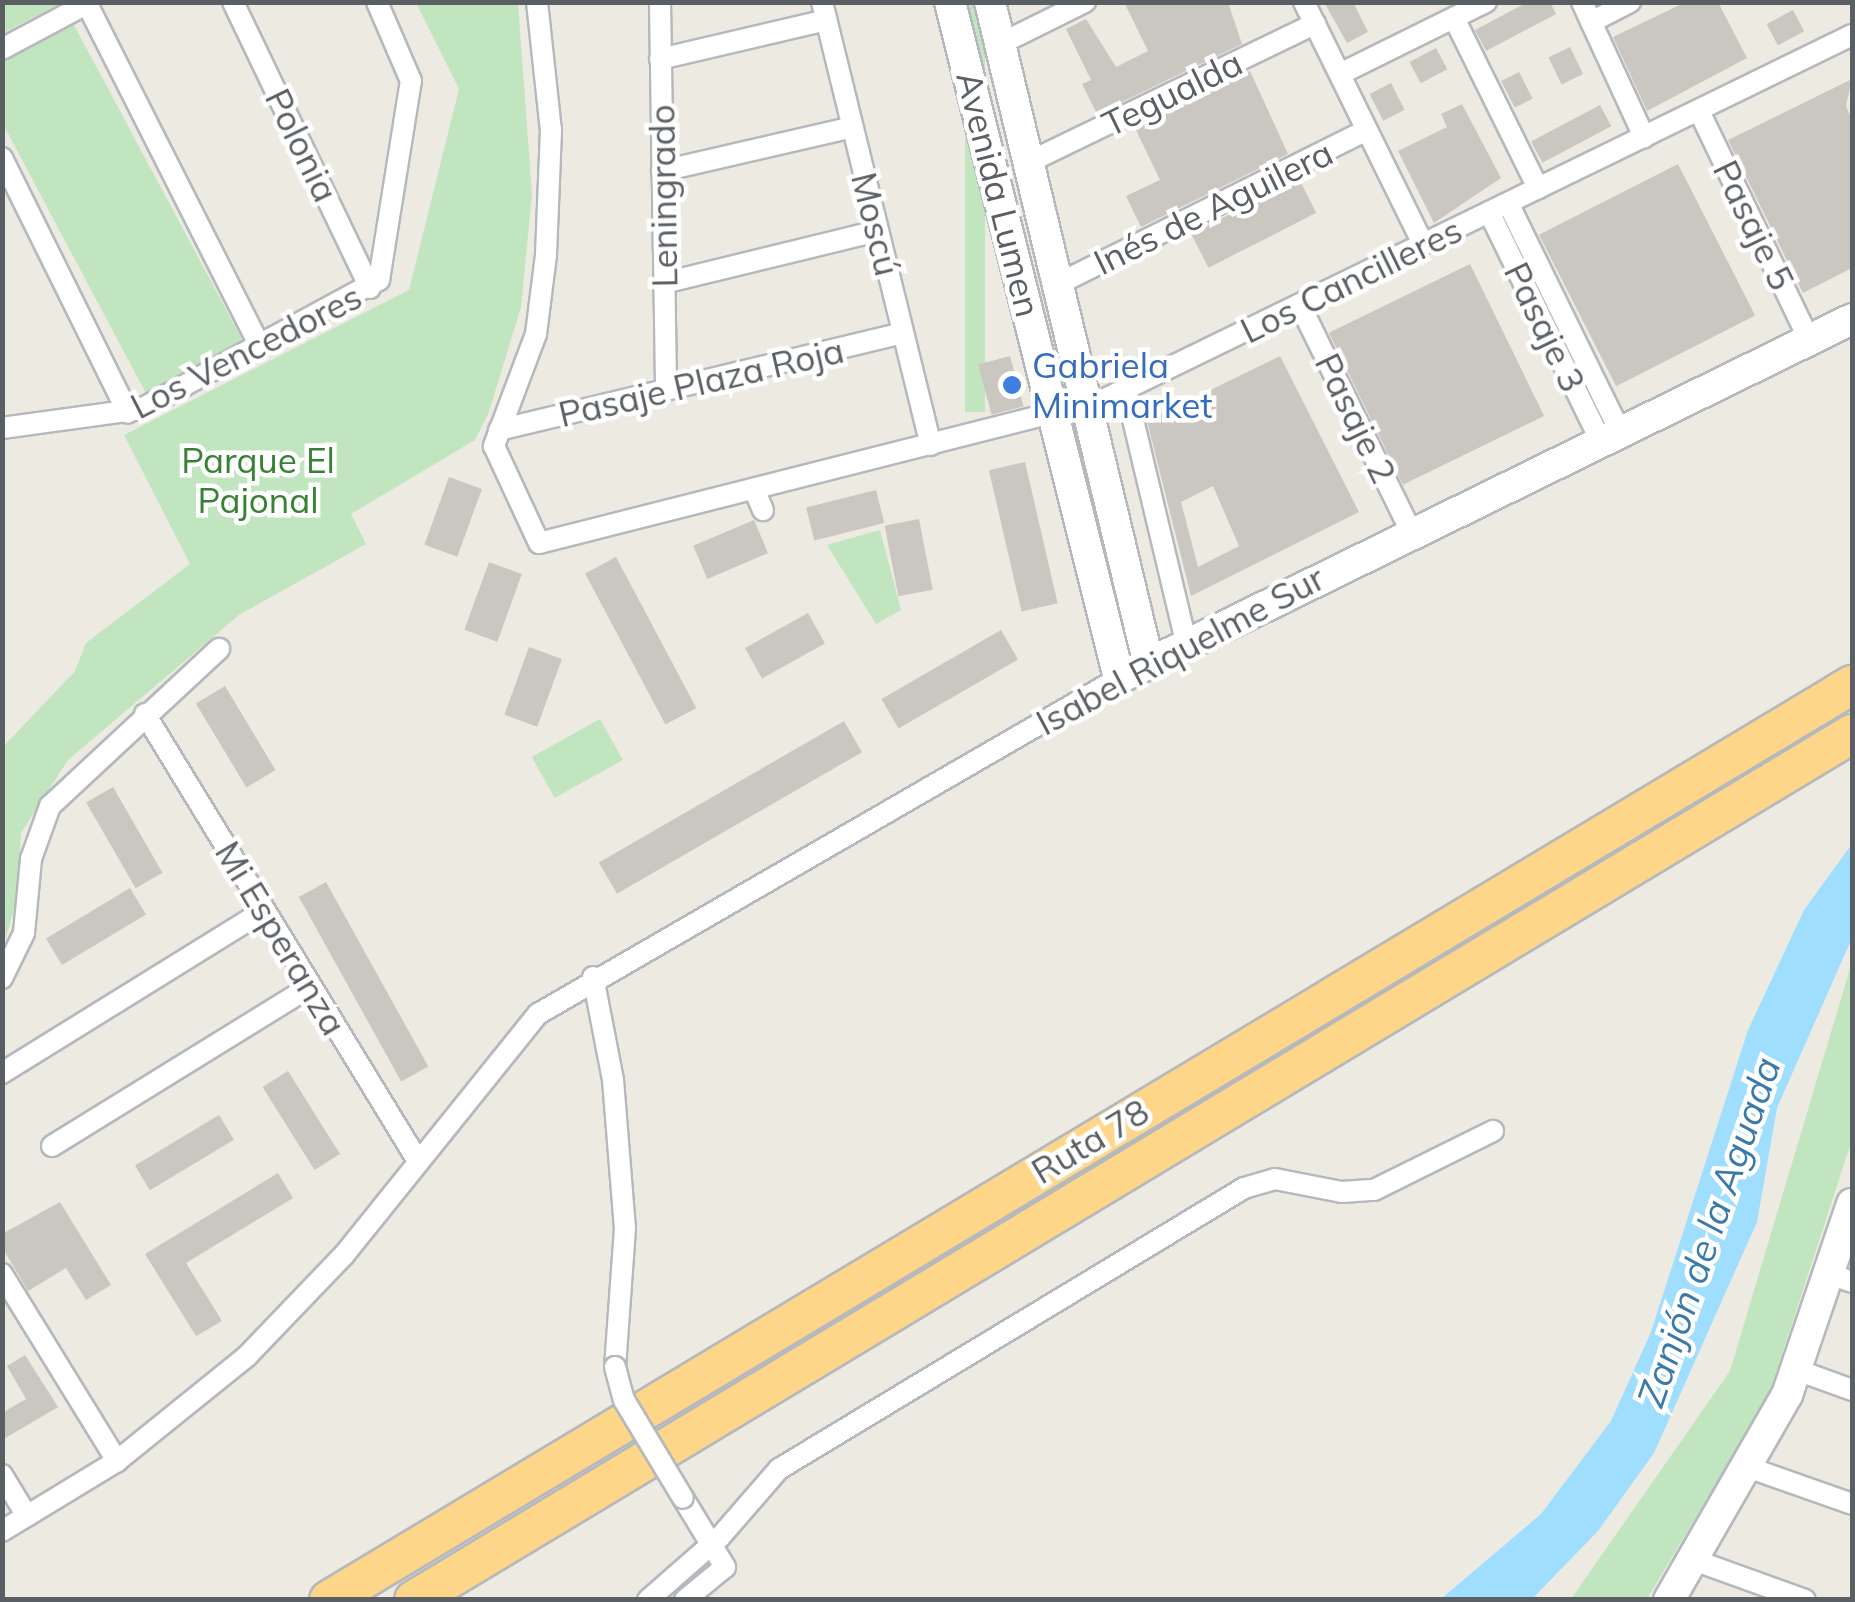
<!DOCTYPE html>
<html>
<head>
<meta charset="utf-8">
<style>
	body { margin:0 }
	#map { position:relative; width:1855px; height:1602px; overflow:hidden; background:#edeae2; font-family:Mulish,sans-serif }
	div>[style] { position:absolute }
	.green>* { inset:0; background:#c1e5be; transform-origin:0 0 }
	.water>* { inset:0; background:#a0deff }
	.building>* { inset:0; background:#cac7c1; transform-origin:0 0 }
	.roads { filter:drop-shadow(2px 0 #b5b8bc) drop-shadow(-2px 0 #b5b8bc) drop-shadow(0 2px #b5b8bc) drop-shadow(0 -2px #b5b8bc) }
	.street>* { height:20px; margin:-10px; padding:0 10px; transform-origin:10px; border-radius:10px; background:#fff }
	.secondary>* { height:30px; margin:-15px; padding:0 15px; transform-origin:15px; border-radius:15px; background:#fff }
	.highway>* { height:38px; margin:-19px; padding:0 19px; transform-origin:19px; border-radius:19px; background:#fdd689 }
	.bridges { filter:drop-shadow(2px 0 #b5b8bc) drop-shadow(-2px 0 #b5b8bc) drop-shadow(0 2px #b5b8bc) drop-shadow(0 -2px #b5b8bc) }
	.street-bridge>* { height:20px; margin:-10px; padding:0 10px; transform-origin:10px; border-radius:10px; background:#fff }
	.dots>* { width:28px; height:28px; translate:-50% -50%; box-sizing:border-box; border:5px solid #fff; border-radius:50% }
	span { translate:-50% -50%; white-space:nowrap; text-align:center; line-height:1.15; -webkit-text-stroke:9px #fff; paint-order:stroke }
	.street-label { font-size:35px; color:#5a5f63 }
	.shop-label { font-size:35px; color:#366cbe }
	.left { translate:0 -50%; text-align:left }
	.park-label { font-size:35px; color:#368133 }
	.water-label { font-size:38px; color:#3b7aa8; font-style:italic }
	.frame { position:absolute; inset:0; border:5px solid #5a5f63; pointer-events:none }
</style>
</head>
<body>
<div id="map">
	<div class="green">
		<div style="clip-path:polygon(3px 2px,59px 2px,59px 4px,3px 33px)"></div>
		<div style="clip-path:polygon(416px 3px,518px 3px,532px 194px,521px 307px,489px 412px,475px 440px,351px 514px,366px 544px,239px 615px,68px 760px,21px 833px,17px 899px,3px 947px,3px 747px,75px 671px,86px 643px,190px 564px,124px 435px,409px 290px,459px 89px)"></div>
		<div style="left:965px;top:3px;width:20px;height:409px"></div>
		<div style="clip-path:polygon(74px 25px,246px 347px,149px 399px,3px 124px,2px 63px)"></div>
		<div style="clip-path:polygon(880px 530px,901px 610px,876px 624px,827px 545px)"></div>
		<div style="left:600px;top:719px;width:47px;height:78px;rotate:61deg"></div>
		<div style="clip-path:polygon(1852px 962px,1852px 1140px,1768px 1397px,1647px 1599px,1571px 1599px,1730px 1371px)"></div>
	</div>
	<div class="water">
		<div style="clip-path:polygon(1852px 844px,1852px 938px,1777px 1108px,1757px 1222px,1654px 1453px,1598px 1531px,1532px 1599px,1441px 1599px,1541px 1514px,1611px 1421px,1651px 1332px,1748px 1030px,1804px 910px)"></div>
	</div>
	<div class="building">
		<div style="clip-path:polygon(1124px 2px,1228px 2px,1242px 44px,1097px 114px,1082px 84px,1091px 80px,1066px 29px,1086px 19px,1116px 67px,1148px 51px)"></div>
		<div style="clip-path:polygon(1324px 2px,1353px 2px,1368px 32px,1347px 43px)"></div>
		<div style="clip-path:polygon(1528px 2px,1550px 2px,1556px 14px,1486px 51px,1475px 30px)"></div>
		<div style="clip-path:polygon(1686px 2px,1718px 2px,1747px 58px,1647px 111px,1613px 37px)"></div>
		<div style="left:1793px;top:10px;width:24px;height:30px;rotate:62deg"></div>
		<div style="left:1570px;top:47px;width:30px;height:24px;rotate:64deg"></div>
		<div style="left:1436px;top:48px;width:24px;height:30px;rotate:62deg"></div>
		<div style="clip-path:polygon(1250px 71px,1288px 154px,1141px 227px,1126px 196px,1160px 180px,1134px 126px)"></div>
		<div style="left:1519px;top:72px;width:30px;height:20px;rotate:63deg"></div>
		<div style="clip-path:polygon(1852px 79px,1846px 106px,1852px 120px,1852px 268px,1803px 293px,1728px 140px)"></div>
		<div style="left:1391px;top:83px;width:30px;height:24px;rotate:63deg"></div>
		<div style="clip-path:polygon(1462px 104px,1501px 178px,1434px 223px,1398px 151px,1447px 127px,1441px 114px)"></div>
		<div style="left:1600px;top:105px;width:24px;height:78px;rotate:62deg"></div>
		<div style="left:1678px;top:164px;width:170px;height:156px;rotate:63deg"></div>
		<div style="left:1299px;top:179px;width:38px;height:121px;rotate:63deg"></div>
		<div style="left:1470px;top:264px;width:169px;height:157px;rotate:64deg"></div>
		<div style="left:1010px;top:356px;width:52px;height:33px;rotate:75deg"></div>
		<div style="clip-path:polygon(evenodd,1280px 356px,1359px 512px,1191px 596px,1147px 421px,1280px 356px,1213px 486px,1239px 546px,1198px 567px,1181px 502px,1213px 486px)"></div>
		<div style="left:1025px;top:462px;width:145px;height:37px;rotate:77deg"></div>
		<div style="left:449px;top:477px;width:35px;height:72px;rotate:20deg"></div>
		<div style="left:876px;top:490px;width:34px;height:72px;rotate:76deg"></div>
		<div style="left:919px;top:519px;width:72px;height:35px;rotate:79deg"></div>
		<div style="left:754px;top:520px;width:36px;height:66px;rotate:67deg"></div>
		<div style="left:616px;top:557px;width:171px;height:35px;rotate:62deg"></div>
		<div style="left:489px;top:562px;width:35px;height:72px;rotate:20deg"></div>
		<div style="left:808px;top:613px;width:35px;height:72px;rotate:61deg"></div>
		<div style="left:1001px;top:630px;width:34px;height:138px;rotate:60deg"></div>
		<div style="left:529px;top:647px;width:35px;height:72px;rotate:20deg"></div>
		<div style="left:225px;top:686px;width:98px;height:34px;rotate:59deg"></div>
		<div style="left:844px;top:721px;width:36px;height:283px;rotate:60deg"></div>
		<div style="left:113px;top:787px;width:99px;height:31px;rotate:60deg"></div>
		<div style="left:326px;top:882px;width:211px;height:31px;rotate:61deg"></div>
		<div style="left:130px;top:888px;width:31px;height:98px;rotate:59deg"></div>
		<div style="left:288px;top:1071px;width:98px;height:30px;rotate:58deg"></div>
		<div style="left:219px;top:1115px;width:29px;height:98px;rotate:59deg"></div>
		<div style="clip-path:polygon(278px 1173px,293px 1198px,186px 1263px,222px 1321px,196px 1336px,145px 1254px)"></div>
		<div style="clip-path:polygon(60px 1202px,111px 1285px,86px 1300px,66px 1268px,28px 1291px,2px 1247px,2px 1234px)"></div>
		<div style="clip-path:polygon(25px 1355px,58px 1407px,2px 1440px,2px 1413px,26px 1399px,7px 1366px)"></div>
	</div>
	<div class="roads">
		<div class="street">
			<div style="left:86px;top:2px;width:386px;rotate:63.2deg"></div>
			<div style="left:233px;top:2px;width:317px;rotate:64.4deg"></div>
			<div style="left:537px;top:2px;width:129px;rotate:83.8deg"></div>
			<div style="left:551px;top:130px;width:125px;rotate:92.3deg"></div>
			<div style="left:546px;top:255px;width:80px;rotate:97.2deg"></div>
			<div style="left:536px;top:334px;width:120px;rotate:110.6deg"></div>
			<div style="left:494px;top:446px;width:107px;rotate:65.1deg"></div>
			<div style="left:539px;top:543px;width:582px;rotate:-14.23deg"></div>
			<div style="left:1103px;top:400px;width:833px;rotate:-25.98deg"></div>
			<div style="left:660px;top:2px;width:388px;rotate:89.1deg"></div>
			<div style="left:822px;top:2px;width:456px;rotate:76.2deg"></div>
			<div style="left:1304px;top:2px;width:270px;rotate:63.8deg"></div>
			<div style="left:1582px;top:2px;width:149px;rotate:65.3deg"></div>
			<div style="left:1454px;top:18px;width:190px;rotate:63.7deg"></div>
			<div style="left:1591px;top:22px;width:44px;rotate:-27.1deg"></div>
			<div style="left:1000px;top:44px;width:95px;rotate:-26.3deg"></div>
			<div style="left:2px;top:49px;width:100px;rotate:-28.1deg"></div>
			<div style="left:660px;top:59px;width:171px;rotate:-13.2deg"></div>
			<div style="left:1340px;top:74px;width:163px;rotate:-26.3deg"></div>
			<div style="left:1699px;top:111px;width:254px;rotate:64.3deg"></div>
			<div style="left:2px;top:158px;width:284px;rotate:63.7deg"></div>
			<div style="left:1029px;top:162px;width:318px;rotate:-25.8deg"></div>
			<div style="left:662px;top:171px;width:195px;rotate:-13deg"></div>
			<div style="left:1508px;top:203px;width:255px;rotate:63.9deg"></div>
			<div style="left:1489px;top:212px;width:256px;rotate:64deg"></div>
			<div style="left:664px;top:283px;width:219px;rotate:-13.7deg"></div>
			<div style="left:1058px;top:284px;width:345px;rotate:-26.5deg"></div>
			<div style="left:1300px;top:305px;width:253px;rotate:63.9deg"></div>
			<div style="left:1126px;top:390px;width:258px;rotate:76.6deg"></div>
			<div style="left:2px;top:428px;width:140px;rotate:-7.8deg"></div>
			<div style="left:141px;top:409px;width:271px;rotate:-28.5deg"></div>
			<div style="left:379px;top:280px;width:202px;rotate:-80.9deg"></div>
			<div style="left:411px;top:81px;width:86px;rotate:-113.3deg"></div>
			<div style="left:499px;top:430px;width:415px;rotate:-13.5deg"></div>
			<div style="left:754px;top:489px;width:23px;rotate:67deg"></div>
			<div style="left:145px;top:714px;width:524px;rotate:58.59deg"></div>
			<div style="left:593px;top:977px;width:105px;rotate:79deg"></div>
			<div style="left:613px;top:1080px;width:148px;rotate:85.4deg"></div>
			<div style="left:625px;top:1228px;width:139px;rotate:94.1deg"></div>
			<div style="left:2px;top:978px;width:50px;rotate:-63.9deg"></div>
			<div style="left:24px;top:933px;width:74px;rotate:-84.6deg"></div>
			<div style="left:31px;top:859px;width:56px;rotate:-70.3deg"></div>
			<div style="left:50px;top:806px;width:231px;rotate:-42.9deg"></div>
			<div style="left:2px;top:1073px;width:309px;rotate:-31.8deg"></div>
			<div style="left:52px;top:1146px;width:304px;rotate:-31.7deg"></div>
			<div style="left:2px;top:1274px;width:220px;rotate:58.4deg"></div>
			<div style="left:1829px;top:1274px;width:24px;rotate:19deg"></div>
			<div style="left:1797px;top:1370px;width:59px;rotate:20deg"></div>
			<div style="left:1747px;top:1467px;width:111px;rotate:19.4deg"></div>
			<div style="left:2px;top:1475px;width:48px;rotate:58.6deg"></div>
			<div style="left:683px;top:1498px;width:81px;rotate:58.7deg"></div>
			<div style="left:725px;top:1567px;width:52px;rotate:140.5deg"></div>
			<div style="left:2px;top:1531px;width:135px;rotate:-31.3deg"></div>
			<div style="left:117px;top:1461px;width:167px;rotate:-38.9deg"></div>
			<div style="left:247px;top:1356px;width:140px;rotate:-46.2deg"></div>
			<div style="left:344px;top:1255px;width:309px;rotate:-51.2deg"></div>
			<div style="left:538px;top:1014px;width:671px;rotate:-30.04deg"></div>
			<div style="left:1691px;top:1559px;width:121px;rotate:19.8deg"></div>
			<div style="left:648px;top:1600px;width:96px;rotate:-41.2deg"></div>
			<div style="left:720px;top:1537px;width:90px;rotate:-49.1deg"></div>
			<div style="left:779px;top:1469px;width:543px;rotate:-31.14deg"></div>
			<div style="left:1244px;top:1188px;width:32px;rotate:-16deg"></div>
			<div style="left:1275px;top:1179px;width:68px;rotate:11deg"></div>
			<div style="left:1342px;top:1192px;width:32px;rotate:-4deg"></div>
			<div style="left:1374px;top:1190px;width:133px;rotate:-26.4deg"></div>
		</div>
		<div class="secondary">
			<div style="left:950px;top:2px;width:697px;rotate:75.96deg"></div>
			<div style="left:1119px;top:678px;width:816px;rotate:-26.09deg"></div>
			<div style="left:990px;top:2px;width:678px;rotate:76.52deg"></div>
			<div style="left:1669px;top:1600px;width:237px;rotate:-60.1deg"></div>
			<div style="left:1787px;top:1395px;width:202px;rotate:-71.2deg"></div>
		</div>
		<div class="highway">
			<div style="left:329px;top:1600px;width:1777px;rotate:-31deg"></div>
			<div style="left:414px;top:1600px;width:1679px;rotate:-31.06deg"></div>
		</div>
	</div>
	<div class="bridges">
		<div class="street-bridge">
			<div style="left:615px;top:1367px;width:34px;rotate:75deg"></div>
			<div style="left:624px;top:1400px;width:114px;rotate:59deg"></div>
		</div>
	</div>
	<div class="dots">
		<div style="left:1012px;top:385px;background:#3f7fe0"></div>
	</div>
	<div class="street-label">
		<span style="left:1172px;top:93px;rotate:-26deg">Tegualda</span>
		<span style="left:302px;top:145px;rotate:64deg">Polonia</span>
		<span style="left:999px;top:194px;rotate:76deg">Avenida Lumen</span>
		<span style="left:663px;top:196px;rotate:-91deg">Leningrado</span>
		<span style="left:1213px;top:207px;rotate:-26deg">Inés de Aguilera</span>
		<span style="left:876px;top:224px;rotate:76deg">Moscú</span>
		<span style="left:1754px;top:225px;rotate:64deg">Pasaje 5</span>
		<span style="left:1351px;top:280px;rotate:-26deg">Los Cancilleres</span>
		<span style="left:1545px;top:327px;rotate:64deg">Pasaje 3</span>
		<span style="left:246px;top:351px;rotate:-27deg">Los Vencedores</span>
		<span style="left:701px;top:382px;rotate:-13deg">Pasaje Plaza Roja</span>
		<span style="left:1356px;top:418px;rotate:64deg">Pasaje 2</span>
		<span style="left:1180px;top:650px;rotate:-28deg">Isabel Riquelme Sur</span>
		<span style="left:281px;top:938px;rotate:59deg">Mi Esperanza</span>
		<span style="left:1090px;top:1141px;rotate:-31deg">Ruta 78</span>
	</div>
	<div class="shop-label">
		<span class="left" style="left:1032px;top:385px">Gabriela<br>Minimarket</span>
	</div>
	<div class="park-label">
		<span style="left:258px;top:480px">Parque El<br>Pajonal</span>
	</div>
	<div class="water-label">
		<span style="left:1709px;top:1232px;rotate:-71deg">Zanjón de la Aguada</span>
	</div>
	<div class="frame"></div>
</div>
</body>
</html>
